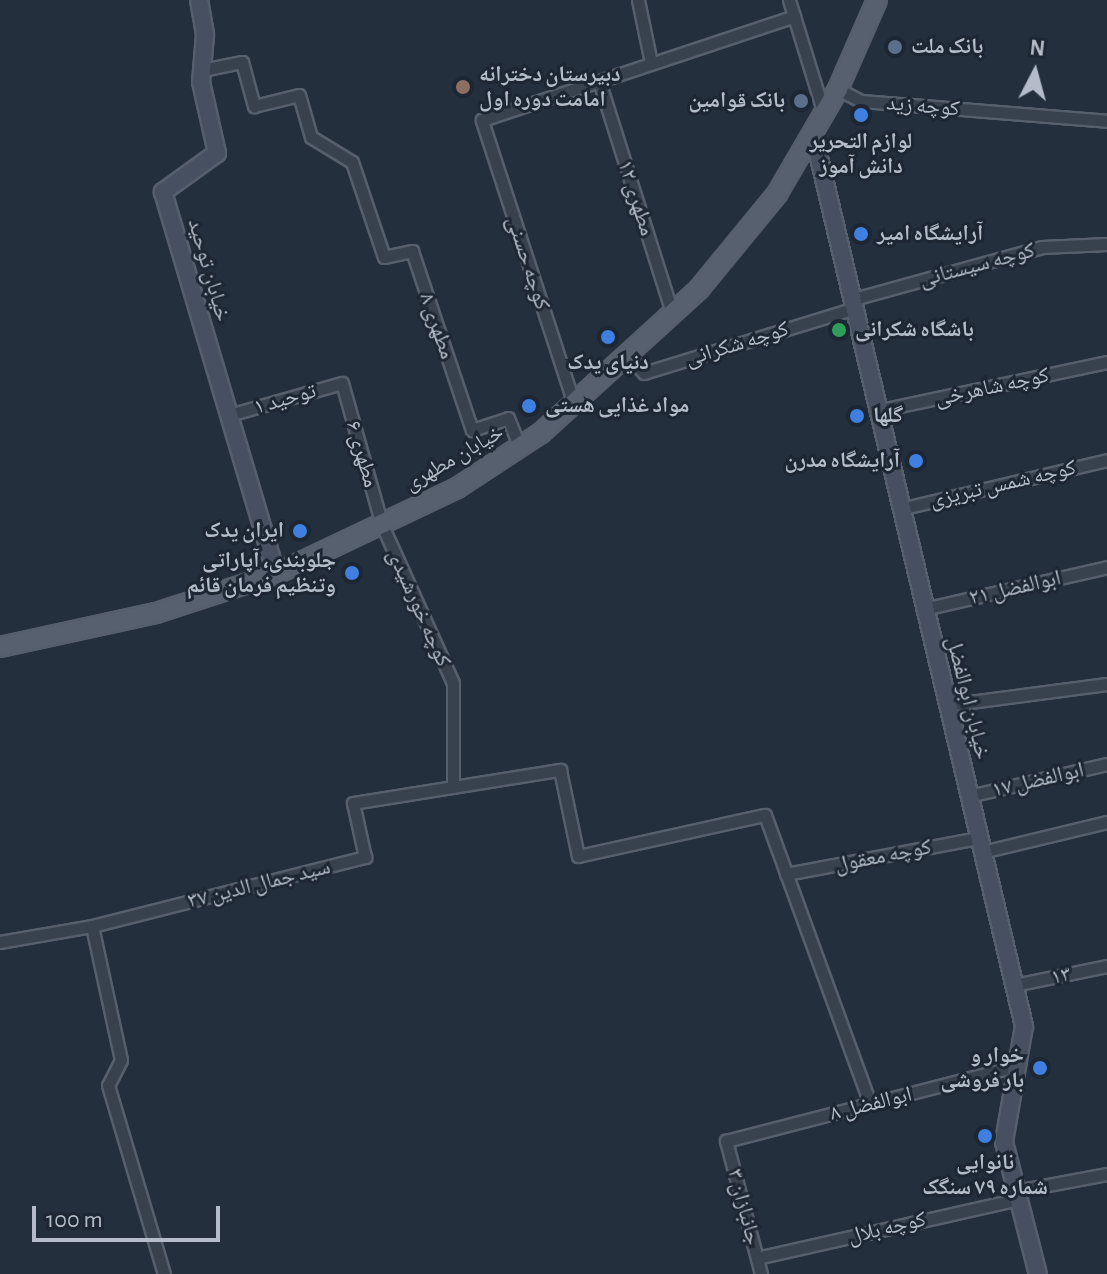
<!DOCTYPE html>
<html>
<head>
<meta charset="utf-8">
<style>
	body { margin:0 }
	#map { position:relative; width:1107px; height:1274px; overflow:hidden; background:#242f3e; font-family:"Alegreya Sans","Noto Naskh Arabic",sans-serif }
	div>[style] { position:absolute }
	.roads { filter:drop-shadow(2px 0 #565f6c) drop-shadow(-2px 0 #565f6c) drop-shadow(0 2px #565f6c) drop-shadow(0 -2px #565f6c) }
	.street>* { height:11px; margin:-5.5px; padding:0 5.5px; transform-origin:5.5px; border-radius:5.5px; background:#38414e }
	.secondary>* { height:16px; margin:-8px; padding:0 8px; transform-origin:8px; border-radius:8px; background:#465061 }
	.primary>* { height:18px; margin:-9px; padding:0 9px; transform-origin:9px; border-radius:9px; background:#56606e }
	.dots>* { width:22px; height:22px; translate:-50% -50%; box-sizing:border-box; border:4px solid #1d2633; border-radius:50% }
	span { translate:-50% -50%; white-space:nowrap; text-align:center; line-height:1.15; -webkit-text-stroke:6px #1d2633; paint-order:stroke }
	.poi-label { font-size:22px; color:#b4bcc9; font-weight:700 }
	.left { translate:0 -50%; text-align:left }
	.right { translate:-100% -50%; text-align:right }
	.street-label { font-size:22px; color:#b4bcc9 }
	.north { position:absolute; left:995px; top:32px; width:80px; height:80px; -webkit-text-stroke:6px #1d2633; paint-order:stroke; rotate:6deg; font-size:22px; font-weight:700; line-height:32px; text-align:center; color:#b4bcc9 }
	.north::after { content:''; display:block; margin:auto; width:28px; height:36px; background:#b4bcc9; clip-path:polygon(50% 0,100% 100%,50% 72%,0 100%) }
	.scale { position:absolute; left:32px; top:1206px; width:188px; height:36px; box-sizing:border-box; border:4px solid #b4bcc9; border-top:0; padding-left:10px; font-size:24px; line-height:28px; white-space:nowrap; color:#b4bcc9; -webkit-text-stroke:6px #1d2633; paint-order:stroke }
</style>
</head>
<body>
<div id="map">
	<div class="roads">
		<div class="street">
			<div style="left:638px;top:0;width:64px;rotate:78.3deg"></div>
			<div style="left:789px;top:0;width:119px;rotate:72.9deg"></div>
			<div style="left:202px;top:70px;width:41px;rotate:-11.3deg"></div>
			<div style="left:242px;top:62px;width:46px;rotate:74.7deg"></div>
			<div style="left:254px;top:106px;width:46px;rotate:-13.7deg"></div>
			<div style="left:299px;top:95px;width:44px;rotate:74.1deg"></div>
			<div style="left:311px;top:137px;width:48px;rotate:31.4deg"></div>
			<div style="left:352px;top:162px;width:100px;rotate:71.4deg"></div>
			<div style="left:384px;top:257px;width:29px;rotate:-12deg"></div>
			<div style="left:412px;top:251px;width:189px;rotate:71.5deg"></div>
			<div style="left:472px;top:430px;width:38px;rotate:-18deg"></div>
			<div style="left:508px;top:418px;width:31px;rotate:68deg"></div>
			<div style="left:599px;top:81px;width:245px;rotate:72.5deg"></div>
			<div style="left:838px;top:89px;width:26px;rotate:28deg"></div>
			<div style="left:861px;top:101px;width:247px;rotate:4.6deg"></div>
			<div style="left:850px;top:300px;width:199px;rotate:-15.4deg"></div>
			<div style="left:1042px;top:247px;width:65px;rotate:-2.6deg"></div>
			<div style="left:629px;top:357px;width:22px;rotate:47deg"></div>
			<div style="left:644px;top:373px;width:218px;rotate:-17.1deg"></div>
			<div style="left:575px;top:407px;width:302px;rotate:-108deg"></div>
			<div style="left:482px;top:120px;width:329px;rotate:-18.4deg"></div>
			<div style="left:876px;top:411px;width:236px;rotate:-12deg"></div>
			<div style="left:229px;top:415px;width:117px;rotate:-15.8deg"></div>
			<div style="left:342px;top:383px;width:148px;rotate:74.3deg"></div>
			<div style="left:382px;top:525px;width:173px;rotate:65.8deg"></div>
			<div style="left:453px;top:683px;width:104px;rotate:90deg"></div>
			<div style="left:900px;top:509px;width:213px;rotate:-13.3deg"></div>
			<div style="left:924px;top:609px;width:188px;rotate:-12.9deg"></div>
			<div style="left:947px;top:705px;width:161px;rotate:-7.5deg"></div>
			<div style="left:969px;top:796px;width:142px;rotate:-13.1deg"></div>
			<div style="left:982px;top:852px;width:129px;rotate:-13.5deg"></div>
			<div style="left:786px;top:874px;width:196px;rotate:-10.6deg"></div>
			<div style="left:92px;top:926px;width:137px;rotate:77.8deg"></div>
			<div style="left:121px;top:1060px;width:28px;rotate:117deg"></div>
			<div style="left:108px;top:1085px;width:197px;rotate:73.5deg"></div>
			<div style="left:0;top:942px;width:93px;rotate:-9.9deg"></div>
			<div style="left:92px;top:926px;width:282px;rotate:-14.2deg"></div>
			<div style="left:365px;top:857px;width:55px;rotate:-102.5deg"></div>
			<div style="left:353px;top:803px;width:210px;rotate:-9.1deg"></div>
			<div style="left:560px;top:770px;width:88px;rotate:78.2deg"></div>
			<div style="left:578px;top:856px;width:191px;rotate:-12.4deg"></div>
			<div style="left:765px;top:815px;width:307px;rotate:70deg"></div>
			<div style="left:1014px;top:985px;width:95px;rotate:-11.5deg"></div>
			<div style="left:1016px;top:1191px;width:93px;rotate:-10.6deg"></div>
			<div style="left:757px;top:1258px;width:268px;rotate:-12.7deg"></div>
			<div style="left:761px;top:1274px;width:138px;rotate:-104.7deg"></div>
			<div style="left:726px;top:1141px;width:300px;rotate:-14.5deg"></div>
		</div>
		<div class="secondary">
			<div style="left:199px;top:0;width:36px;rotate:80deg"></div>
			<div style="left:205px;top:35px;width:47px;rotate:94.9deg"></div>
			<div style="left:201px;top:82px;width:73px;rotate:77.3deg"></div>
			<div style="left:217px;top:153px;width:67px;rotate:144.2deg"></div>
			<div style="left:163px;top:192px;width:398px;rotate:73.5deg"></div>
			<div style="left:813px;top:132px;width:919px;rotate:76.72deg"></div>
			<div style="left:1024px;top:1026px;width:118px;rotate:99.8deg"></div>
			<div style="left:1004px;top:1142px;width:136px;rotate:75.6deg"></div>
		</div>
		<div class="primary">
			<div style="left:0;top:647px;width:160px;rotate:-12.3deg"></div>
			<div style="left:156px;top:613px;width:126px;rotate:-18deg"></div>
			<div style="left:276px;top:574px;width:200px;rotate:-25.4deg"></div>
			<div style="left:457px;top:488px;width:100px;rotate:-33.2deg"></div>
			<div style="left:541px;top:433px;width:214px;rotate:-42.3deg"></div>
			<div style="left:699px;top:289px;width:123px;rotate:-50.6deg"></div>
			<div style="left:777px;top:194px;width:121px;rotate:-59.8deg"></div>
			<div style="left:838px;top:89px;width:97px;rotate:-66.3deg"></div>
		</div>
	</div>
	<div class="dots">
		<div style="left:895px;top:47px;background:#5c6f8a"></div>
		<div style="left:463px;top:87px;background:#8d6e63"></div>
		<div style="left:801px;top:101px;background:#5c6f8a"></div>
		<div style="left:861px;top:115px;background:#3f7fe0"></div>
		<div style="left:861px;top:234px;background:#3f7fe0"></div>
		<div style="left:839px;top:330px;background:#2e9e5b"></div>
		<div style="left:608px;top:337px;background:#3f7fe0"></div>
		<div style="left:529px;top:406px;background:#3f7fe0"></div>
		<div style="left:857px;top:416px;background:#3f7fe0"></div>
		<div style="left:916px;top:461px;background:#3f7fe0"></div>
		<div style="left:300px;top:531px;background:#3f7fe0"></div>
		<div style="left:352px;top:573px;background:#3f7fe0"></div>
		<div style="left:1040px;top:1068px;background:#3f7fe0"></div>
		<div style="left:985px;top:1136px;background:#3f7fe0"></div>
	</div>
	<div class="poi-label">
		<span class="left" style="left:911px;top:47px">بانک ملت</span>
		<span class="left" style="left:479px;top:87px">دبیرستان دخترانه<br>امامت دوره اول</span>
		<span class="right" style="left:785px;top:101px">بانک قوامین</span>
		<span style="left:861px;top:154px">لوازم التحریر<br>دانش آموز</span>
		<span class="left" style="left:877px;top:234px">آرایشگاه امیر</span>
		<span class="left" style="left:855px;top:330px">باشگاه شکرانی</span>
		<span style="left:608px;top:363px">دنیای یدک</span>
		<span class="left" style="left:545px;top:406px">مواد غذایی هستی</span>
		<span class="left" style="left:873px;top:416px">گلها</span>
		<span class="right" style="left:900px;top:461px">آرایشگاه مدرن</span>
		<span class="right" style="left:284px;top:531px">ایران یدک</span>
		<span class="right" style="left:336px;top:573px">جلوبندی، آپاراتی<br>وتنظیم فرمان قائم</span>
		<span class="right" style="left:1024px;top:1068px">خوار و<br>بار فروشی</span>
		<span style="left:985px;top:1175px">نانوایی<br>شماره ۷۹ سنگک</span>
	</div>
	<div class="street-label">
		<span style="left:923px;top:106px;rotate:5deg">کوچه زید</span>
		<span style="left:636px;top:198px;rotate:72deg">مطهری ۱۲</span>
		<span style="left:528px;top:263px;rotate:72deg">کوچه حسنی</span>
		<span style="left:977px;top:265px;rotate:-15deg">کوچه سیستانی</span>
		<span style="left:209px;top:270px;rotate:74deg">خیابان توحید</span>
		<span style="left:437px;top:326px;rotate:71deg">مطهری ۸</span>
		<span style="left:737px;top:344px;rotate:-17deg">کوچه شکرانی</span>
		<span style="left:992px;top:387px;rotate:-12deg">کوچه شاهرخی</span>
		<span style="left:285px;top:399px;rotate:-16deg">توحید ۱</span>
		<span style="left:362px;top:454px;rotate:74deg">مطهری ۶</span>
		<span style="left:454px;top:458px;rotate:-30deg">خیابان مطهری</span>
		<span style="left:1003px;top:484px;rotate:-13deg">کوچه شمس تبریزی</span>
		<span style="left:1015px;top:588px;rotate:-13deg">ابوالفضل ۲۱</span>
		<span style="left:419px;top:608px;rotate:66deg">کوچه خورشیدی</span>
		<span style="left:968px;top:698px;rotate:76deg">خیابان ابوالفضل</span>
		<span style="left:1038px;top:780px;rotate:-13deg">ابوالفضل ۱۷</span>
		<span style="left:883px;top:856px;rotate:-11deg">کوچه معقول</span>
		<span style="left:259px;top:884px;rotate:-14deg">سید جمال الدین ۳۷</span>
		<span style="left:1061px;top:976px;rotate:-12deg">۱۳</span>
		<span style="left:871px;top:1104px;rotate:-14deg">ابوالفضل ۸</span>
		<span style="left:744px;top:1207px;rotate:75deg">جانبازان ۳</span>
		<span style="left:887px;top:1228px;rotate:-13deg">کوچه بلال</span>
	</div>
	<div class="north">N</div>
	<div class="scale">100 m</div>
</div>
</body>
</html>
